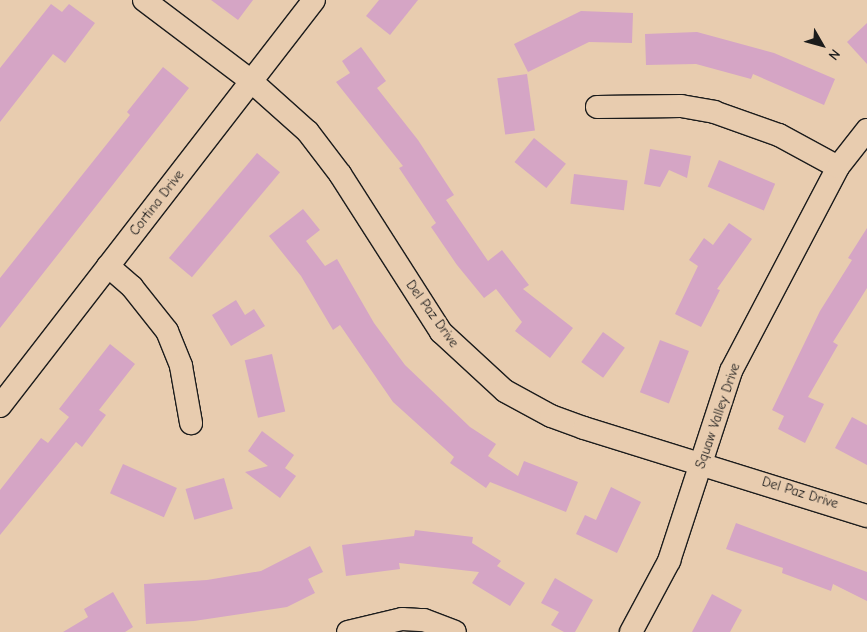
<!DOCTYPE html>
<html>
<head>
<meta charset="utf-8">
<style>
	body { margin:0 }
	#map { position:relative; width:867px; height:632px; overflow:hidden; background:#e8ccaf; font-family:"Comic Neue",sans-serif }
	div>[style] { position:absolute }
	.building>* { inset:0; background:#d5a5c5; transform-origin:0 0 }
	.roads { filter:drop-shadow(1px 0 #1c1c1c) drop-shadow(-1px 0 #1c1c1c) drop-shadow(0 1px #1c1c1c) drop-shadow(0 -1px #1c1c1c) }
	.minor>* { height:22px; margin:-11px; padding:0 11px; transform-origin:11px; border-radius:11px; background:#e8ccaf }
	span { translate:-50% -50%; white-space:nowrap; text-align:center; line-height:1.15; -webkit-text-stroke:4.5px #e8ccaf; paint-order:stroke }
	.street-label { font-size:14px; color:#1c1c1c }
	.north { position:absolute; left:797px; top:20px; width:50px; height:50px; -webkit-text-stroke:4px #e8ccaf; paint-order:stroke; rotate:128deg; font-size:14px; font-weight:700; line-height:20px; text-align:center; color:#1c1c1c }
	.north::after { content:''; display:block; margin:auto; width:18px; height:22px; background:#1c1c1c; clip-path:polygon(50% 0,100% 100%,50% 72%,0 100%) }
</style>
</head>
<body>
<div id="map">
	<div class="building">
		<div style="clip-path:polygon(211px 0,253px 0,238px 20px)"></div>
		<div style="clip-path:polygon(379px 0,418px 0,390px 35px,366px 16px)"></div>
		<div style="clip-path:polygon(51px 4px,62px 12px,69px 4px,95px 23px,65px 63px,53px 54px,0 122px,0 68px)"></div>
		<div style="clip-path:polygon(581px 11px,633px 13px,632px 43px,589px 42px,528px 72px,514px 44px)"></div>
		<div style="clip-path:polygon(867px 23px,867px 64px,847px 42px)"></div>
		<div style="clip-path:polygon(697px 32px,774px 53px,835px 79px,824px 105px,753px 74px,751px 79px,696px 64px,646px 65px,645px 34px)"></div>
		<div style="clip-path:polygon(361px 47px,386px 81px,377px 88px,418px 140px,454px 195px,446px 200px,488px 261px,502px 250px,529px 285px,523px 289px,573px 328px,550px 358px,515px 331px,522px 322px,496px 289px,484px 298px,457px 265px,431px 227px,436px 223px,399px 168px,403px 166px,336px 82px,350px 73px,342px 61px)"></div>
		<div style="clip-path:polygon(163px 67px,189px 88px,0 328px,0 278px,130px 115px,127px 112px)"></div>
		<div style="left:527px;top:74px;width:57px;height:30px;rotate:82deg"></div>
		<div style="left:534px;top:138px;width:41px;height:31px;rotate:39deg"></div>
		<div style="clip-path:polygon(650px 149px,691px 156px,687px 178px,669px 170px,660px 187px,644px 184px)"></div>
		<div style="left:257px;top:153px;width:30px;height:137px;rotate:40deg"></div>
		<div style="left:719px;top:160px;width:61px;height:29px;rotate:23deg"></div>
		<div style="left:574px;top:174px;width:54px;height:30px;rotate:7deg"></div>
		<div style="clip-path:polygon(303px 209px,320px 230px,306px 241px,325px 266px,337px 259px,374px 323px,405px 365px,470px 427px,496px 444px,488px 456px,518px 476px,524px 461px,578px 482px,566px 512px,490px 482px,486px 488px,450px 463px,454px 457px,393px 402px,340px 325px,333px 330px,301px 276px,269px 236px)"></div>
		<div style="clip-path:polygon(729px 223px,752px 239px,717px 289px,720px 290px,701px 327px,675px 314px,698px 266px,689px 260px,704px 238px,713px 245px)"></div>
		<div style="clip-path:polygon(867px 228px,867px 288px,833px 342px,838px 345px,808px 397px,824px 404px,805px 443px,778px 429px,784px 416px,772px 410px,820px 311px,852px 260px,848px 258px)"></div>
		<div style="clip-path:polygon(236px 300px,245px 315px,254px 309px,265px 326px,231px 346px,212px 315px)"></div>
		<div style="left:603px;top:332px;width:27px;height:37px;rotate:36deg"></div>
		<div style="left:660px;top:340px;width:31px;height:56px;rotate:21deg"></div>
		<div style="clip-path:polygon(110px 344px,135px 364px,99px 410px,106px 415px,82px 447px,76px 442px,0 535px,0 490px,41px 438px,48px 443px,69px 417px,59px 409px)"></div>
		<div style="left:272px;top:354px;width:59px;height:28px;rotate:77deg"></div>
		<div style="clip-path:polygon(852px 417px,867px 425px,867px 465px,835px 448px)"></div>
		<div style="clip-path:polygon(262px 431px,294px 455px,285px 468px,296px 476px,280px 498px,245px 472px,268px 466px,248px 451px)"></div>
		<div style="left:123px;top:464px;width:59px;height:32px;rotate:24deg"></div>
		<div style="left:224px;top:478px;width:32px;height:40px;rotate:74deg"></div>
		<div style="clip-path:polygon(611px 487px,641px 502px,617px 553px,576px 534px,585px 515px,596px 520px)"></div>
		<div style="clip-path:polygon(736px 523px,867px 572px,867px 601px,833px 584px,831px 591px,782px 573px,783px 568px,726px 549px)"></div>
		<div style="clip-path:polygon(415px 530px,473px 537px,472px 543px,501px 561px,497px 566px,525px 583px,510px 606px,472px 583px,479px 572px,399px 563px,400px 569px,346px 576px,342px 545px,414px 536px)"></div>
		<div style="clip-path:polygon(310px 546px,323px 572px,308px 579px,315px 593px,287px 607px,194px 621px,146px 624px,144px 584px,207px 580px,261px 571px)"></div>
		<div style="clip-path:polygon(555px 578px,593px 600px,575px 632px,564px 632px,551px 625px,559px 612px,541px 603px)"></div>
		<div style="clip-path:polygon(113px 592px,133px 627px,125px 632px,63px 632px,88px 617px,84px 609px)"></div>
		<div style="clip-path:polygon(712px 594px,742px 610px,730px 632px,692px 632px)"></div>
	</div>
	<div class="roads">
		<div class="minor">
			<div style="left:144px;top:0;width:134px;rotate:37.1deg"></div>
			<div style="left:251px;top:81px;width:76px;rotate:41.8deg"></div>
			<div style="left:308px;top:132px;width:53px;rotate:52.7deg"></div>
			<div style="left:340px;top:174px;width:188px;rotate:57.4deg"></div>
			<div style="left:441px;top:332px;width:87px;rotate:42.7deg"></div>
			<div style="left:505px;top:391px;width:52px;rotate:28.5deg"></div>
			<div style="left:551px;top:416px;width:35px;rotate:20deg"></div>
			<div style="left:584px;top:428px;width:296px;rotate:17.3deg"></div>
			<div style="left:597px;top:107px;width:84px;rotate:-0.7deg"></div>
			<div style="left:681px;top:106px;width:34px;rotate:10deg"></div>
			<div style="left:714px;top:112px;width:69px;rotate:19.5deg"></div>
			<div style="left:779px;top:135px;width:67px;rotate:28.5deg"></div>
			<div style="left:108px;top:266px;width:32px;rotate:41deg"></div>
			<div style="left:132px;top:287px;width:56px;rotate:51.5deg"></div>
			<div style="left:167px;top:331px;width:38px;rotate:68deg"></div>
			<div style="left:181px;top:366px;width:58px;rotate:80deg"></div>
			<div style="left:0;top:406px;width:513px;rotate:-52.28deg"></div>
			<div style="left:348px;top:632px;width:56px;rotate:-13.5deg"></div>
			<div style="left:402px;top:619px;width:22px;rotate:3deg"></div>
			<div style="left:424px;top:620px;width:33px;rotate:21deg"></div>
			<div style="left:631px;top:632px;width:81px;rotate:-61.8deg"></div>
			<div style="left:669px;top:561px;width:200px;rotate:-71.9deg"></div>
			<div style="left:731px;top:371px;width:230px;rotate:-62.3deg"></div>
			<div style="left:838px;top:167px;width:47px;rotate:-51.9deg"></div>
		</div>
	</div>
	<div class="street-label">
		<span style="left:157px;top:203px;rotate:-52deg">Cortina Drive</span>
		<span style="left:432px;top:314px;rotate:54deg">Del Paz Drive</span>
		<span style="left:718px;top:416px;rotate:-71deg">Squaw Valley Drive</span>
		<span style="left:800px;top:493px;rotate:17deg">Del Paz Drive</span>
	</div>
	<div class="north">N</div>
</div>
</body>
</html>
